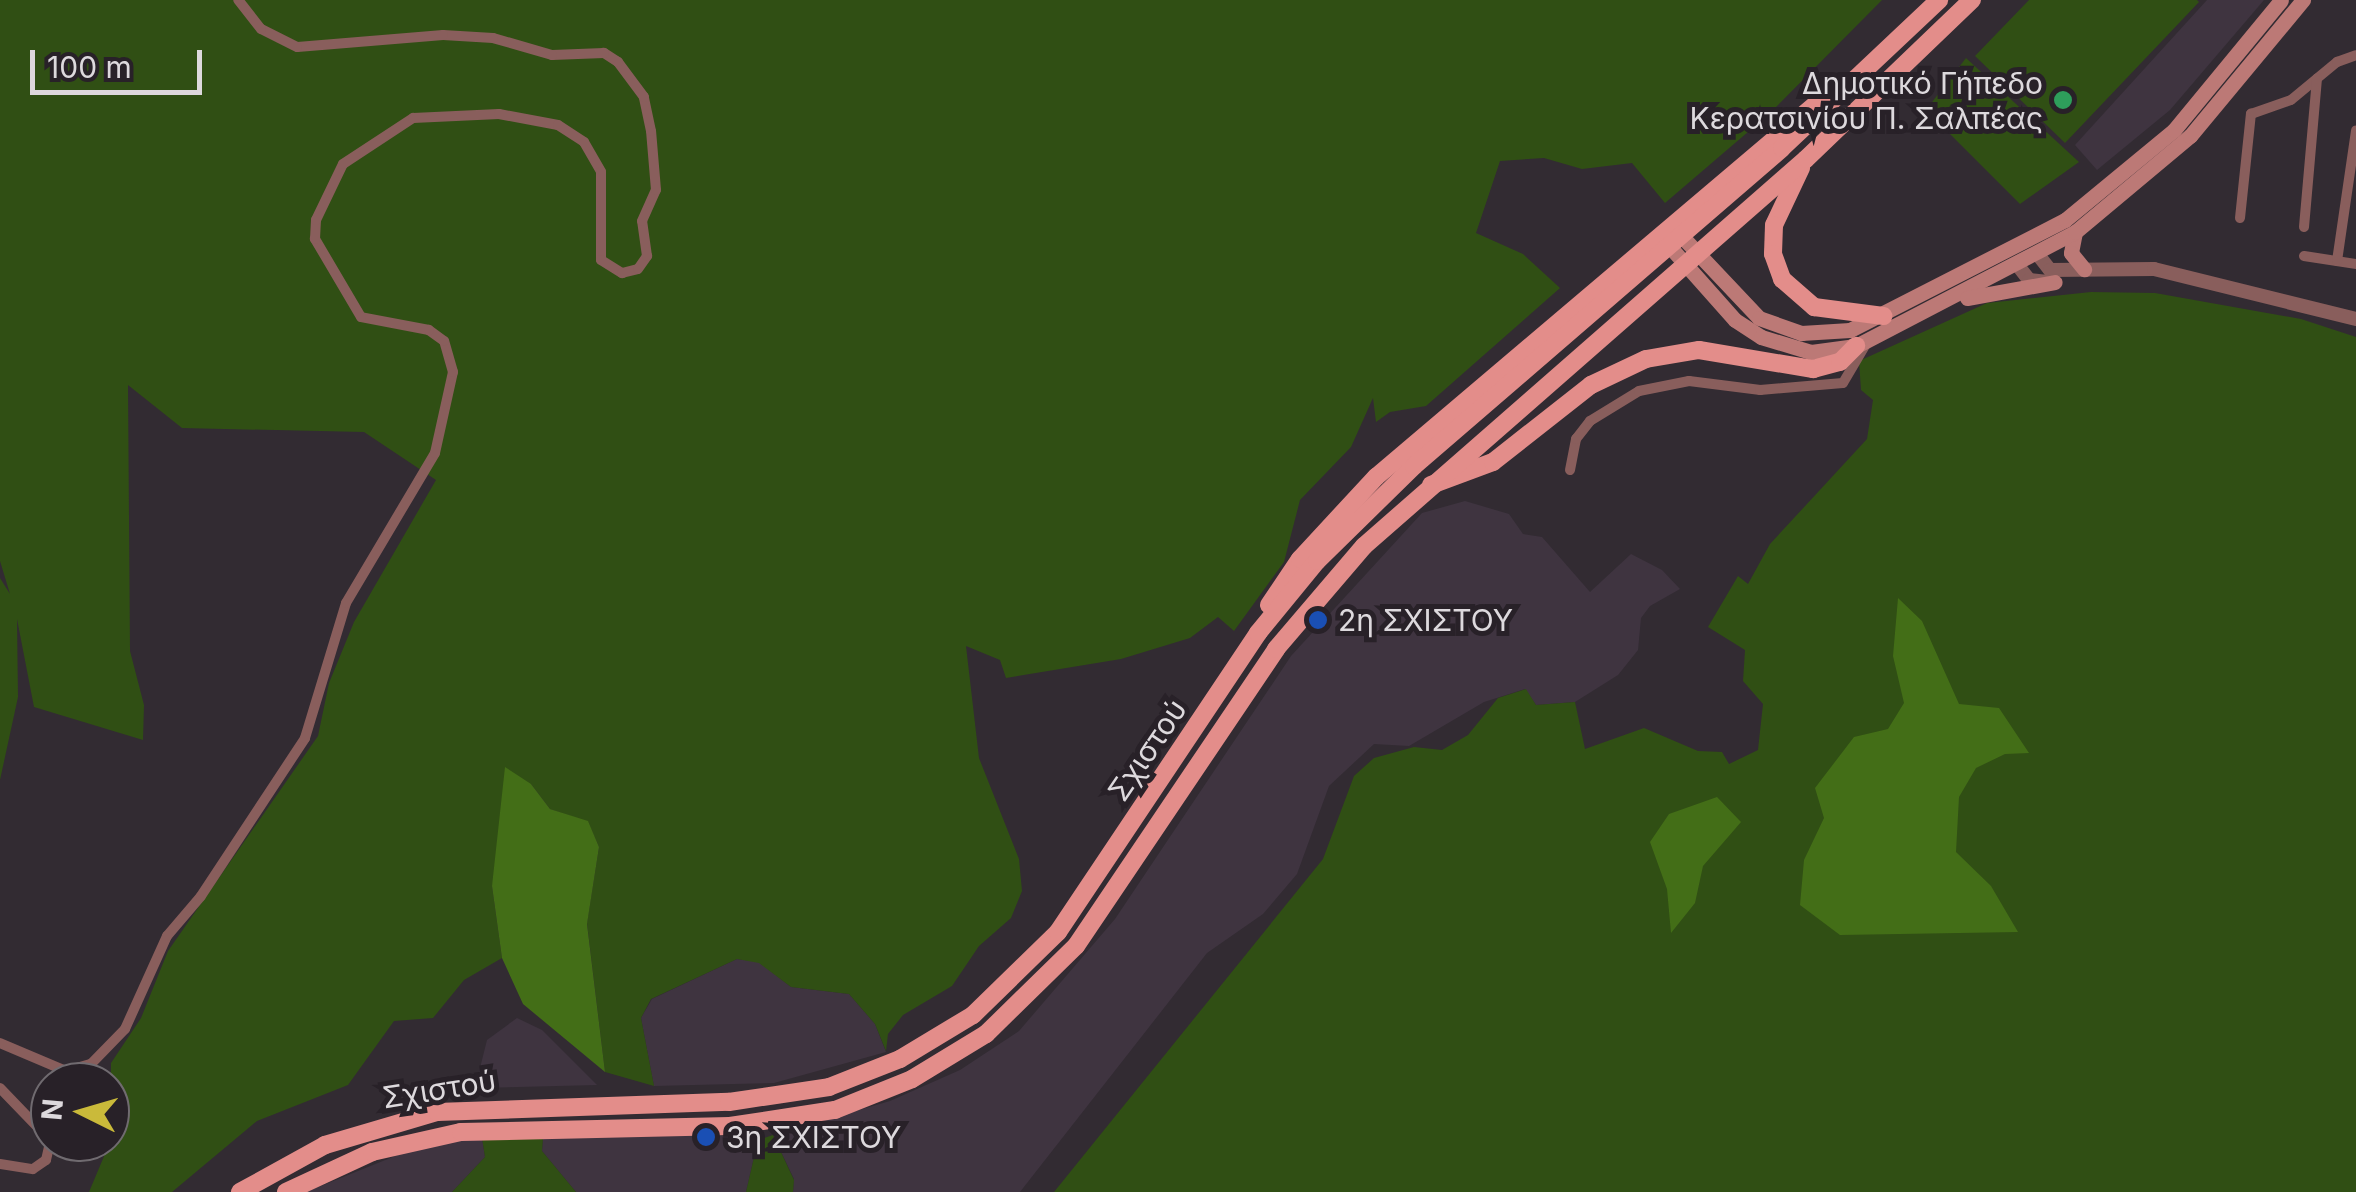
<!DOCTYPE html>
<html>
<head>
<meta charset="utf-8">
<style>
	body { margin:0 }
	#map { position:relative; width:2356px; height:1192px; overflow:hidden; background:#322b32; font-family:Inter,sans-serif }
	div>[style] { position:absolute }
	.built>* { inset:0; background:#3f3440 }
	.green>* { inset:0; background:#304f14 }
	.forest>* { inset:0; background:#436e17 }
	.minor>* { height:10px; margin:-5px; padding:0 5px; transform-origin:5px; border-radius:5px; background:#895e5c }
	.tertiary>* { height:14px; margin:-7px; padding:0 7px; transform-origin:7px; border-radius:7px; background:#895e5c }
	.secondary>* { height:15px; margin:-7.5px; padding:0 7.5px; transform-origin:7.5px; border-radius:7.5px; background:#bc7976 }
	.primary>* { height:18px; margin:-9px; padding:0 9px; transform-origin:9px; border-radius:9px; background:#e38d8a }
	.dots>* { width:28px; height:28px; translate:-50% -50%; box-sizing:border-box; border:5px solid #282128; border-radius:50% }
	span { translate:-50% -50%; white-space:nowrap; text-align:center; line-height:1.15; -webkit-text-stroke:10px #282128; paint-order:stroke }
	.poi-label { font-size:30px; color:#ddd9dd }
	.right { translate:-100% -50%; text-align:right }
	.left { translate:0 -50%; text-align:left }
	.street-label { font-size:30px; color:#ddd9dd }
	.north { position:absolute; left:30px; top:1062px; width:100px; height:100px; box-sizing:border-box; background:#282128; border:2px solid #706b70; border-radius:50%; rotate:275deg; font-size:28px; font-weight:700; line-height:40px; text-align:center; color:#ddd9dd }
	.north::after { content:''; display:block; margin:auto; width:35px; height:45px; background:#caba3a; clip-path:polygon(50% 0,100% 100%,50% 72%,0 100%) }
	.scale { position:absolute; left:30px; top:50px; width:172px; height:45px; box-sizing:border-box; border:5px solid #ddd9dd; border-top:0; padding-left:12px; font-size:30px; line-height:35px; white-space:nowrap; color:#ddd9dd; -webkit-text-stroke:8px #282128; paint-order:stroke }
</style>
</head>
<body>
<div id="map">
	<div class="built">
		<div style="clip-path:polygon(2207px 0,2264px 0,2170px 110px,2097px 170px,2075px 145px)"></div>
		<div style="clip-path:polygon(1465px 501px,1509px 514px,1523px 534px,1542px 537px,1590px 592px,1631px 554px,1662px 570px,1680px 589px,1650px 606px,1641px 618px,1638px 650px,1618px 675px,1575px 702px,1536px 705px,1525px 689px,1484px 702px,1409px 746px,1374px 744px,1329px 786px,1297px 874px,1263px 914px,1207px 953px,1020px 1192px,793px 1192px,794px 1179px,773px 1135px,890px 1101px,960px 1070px,1019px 1031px,1115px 919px,1291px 656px,1422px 513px)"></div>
		<div style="clip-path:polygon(737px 959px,759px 962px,791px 987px,849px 994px,875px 1024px,886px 1052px,774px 1083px,654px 1086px,641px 1018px,652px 999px)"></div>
		<div style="clip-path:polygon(517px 1018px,542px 1030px,597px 1085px,475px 1088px,487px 1040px)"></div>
		<div style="clip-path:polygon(716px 1135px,758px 1140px,746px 1192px,576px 1192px,542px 1151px,543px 1138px)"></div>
		<div style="clip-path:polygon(482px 1138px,485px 1157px,452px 1192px,306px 1192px,425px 1144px)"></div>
	</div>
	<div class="green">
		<div style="clip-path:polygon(0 0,1882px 0,1769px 114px,1665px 203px,1632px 163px,1582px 169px,1544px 158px,1500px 161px,1476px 233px,1523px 254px,1560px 288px,1426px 406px,1390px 412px,1376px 422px,1373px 398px,1351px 447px,1300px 500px,1284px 562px,1234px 631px,1218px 617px,1190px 638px,1121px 659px,1006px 678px,1000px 660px,966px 646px,979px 758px,1019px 859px,1022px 891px,1011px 918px,979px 946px,952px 986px,903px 1015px,888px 1034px,886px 1051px,875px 1024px,849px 994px,791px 987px,759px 963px,737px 959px,651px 999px,641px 1018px,654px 1086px,605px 1072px,587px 923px,599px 847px,588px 822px,550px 809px,531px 784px,492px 886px,502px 958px,464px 980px,433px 1018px,394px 1021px,348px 1085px,257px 1121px,172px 1192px,89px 1192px,110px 1142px,111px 1063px,141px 1018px,168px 951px,318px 736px,329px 683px,354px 622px,436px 480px,364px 432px,182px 428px,128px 385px,130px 651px,144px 705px,143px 740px,34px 707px,17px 619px,18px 697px,0 780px,0 578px,10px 594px,0 561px)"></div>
		<div style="clip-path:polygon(2029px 0,2197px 0,2199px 2px,2065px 143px,1975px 56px)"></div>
		<div style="clip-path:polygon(1966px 58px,2079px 162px,2020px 204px,1926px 110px)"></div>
		<div style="clip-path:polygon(2091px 292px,2155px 293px,2301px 319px,2356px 337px,2356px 1192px,1054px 1192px,1323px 859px,1354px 776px,1374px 758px,1414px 747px,1442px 750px,1468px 735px,1498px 698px,1526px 689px,1536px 705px,1575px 702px,1585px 749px,1644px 728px,1698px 751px,1722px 752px,1729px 764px,1758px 750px,1763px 704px,1743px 681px,1745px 650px,1708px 627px,1738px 576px,1748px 584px,1770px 544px,1867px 439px,1873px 400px,1861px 390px,1859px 361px,1987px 303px)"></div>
		<div style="clip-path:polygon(773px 1135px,794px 1180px,793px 1192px,746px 1192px,758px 1140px)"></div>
		<div style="clip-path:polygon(482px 1138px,543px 1138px,542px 1151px,576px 1192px,452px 1192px,485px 1157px)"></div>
	</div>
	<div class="forest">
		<div style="clip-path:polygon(1898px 598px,1922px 621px,1959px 704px,1999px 708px,2029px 753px,2005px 754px,1976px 768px,1959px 797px,1956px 852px,1991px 886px,2018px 932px,1840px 935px,1800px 905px,1804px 860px,1824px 818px,1815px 788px,1854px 737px,1888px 729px,1904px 703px,1893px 656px)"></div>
		<div style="clip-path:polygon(505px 767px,531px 784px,550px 809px,588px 821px,599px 847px,587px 924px,605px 1072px,523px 1004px,502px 958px,492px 886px)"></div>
		<div style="clip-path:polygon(1717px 797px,1741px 822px,1703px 866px,1695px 903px,1671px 933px,1667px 889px,1650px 842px,1669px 814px)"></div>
	</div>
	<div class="minor">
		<div style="left:2240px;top:218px;width:105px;rotate:-84deg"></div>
		<div style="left:2251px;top:114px;width:42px;rotate:-19.3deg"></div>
		<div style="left:2291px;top:100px;width:60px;rotate:-39.6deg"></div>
		<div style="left:2337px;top:62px;width:20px;rotate:-20deg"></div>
		<div style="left:2304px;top:227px;width:149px;rotate:-85deg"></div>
		<div style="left:2304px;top:256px;width:53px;rotate:8.7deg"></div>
		<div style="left:2337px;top:261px;width:132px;rotate:-81.7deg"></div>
		<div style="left:1570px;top:470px;width:32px;rotate:-79deg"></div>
		<div style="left:1576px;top:439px;width:23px;rotate:-52deg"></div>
		<div style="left:1590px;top:421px;width:57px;rotate:-31.5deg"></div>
		<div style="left:1639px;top:391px;width:51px;rotate:-11.3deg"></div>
		<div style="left:1689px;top:381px;width:72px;rotate:7.2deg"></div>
		<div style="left:1760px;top:390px;width:83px;rotate:-4.8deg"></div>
		<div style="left:1843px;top:383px;width:45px;rotate:-59.5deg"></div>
		<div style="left:0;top:1043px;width:72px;rotate:23deg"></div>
		<div style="left:66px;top:1071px;width:26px;rotate:-16deg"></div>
		<div style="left:91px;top:1064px;width:49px;rotate:-45.8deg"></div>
		<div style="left:125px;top:1029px;width:102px;rotate:-65.7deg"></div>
		<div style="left:167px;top:936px;width:52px;rotate:-49.6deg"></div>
		<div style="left:201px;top:896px;width:189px;rotate:-56.6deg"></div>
		<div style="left:305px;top:738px;width:141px;rotate:-73.1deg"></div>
		<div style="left:346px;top:603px;width:174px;rotate:-59.3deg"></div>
		<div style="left:435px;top:453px;width:83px;rotate:-77.5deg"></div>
		<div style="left:453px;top:372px;width:32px;rotate:-106deg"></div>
		<div style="left:444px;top:341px;width:19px;rotate:-144deg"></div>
		<div style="left:429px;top:330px;width:69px;rotate:-169.2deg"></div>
		<div style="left:361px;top:317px;width:91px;rotate:-120.5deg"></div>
		<div style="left:315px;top:239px;width:19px;rotate:-87deg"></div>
		<div style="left:316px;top:220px;width:62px;rotate:-64.3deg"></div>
		<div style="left:343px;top:164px;width:84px;rotate:-33.3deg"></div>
		<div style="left:413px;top:118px;width:86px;rotate:-2.7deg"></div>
		<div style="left:499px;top:114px;width:60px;rotate:10.6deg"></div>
		<div style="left:558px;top:125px;width:31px;rotate:33deg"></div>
		<div style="left:584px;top:142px;width:34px;rotate:60deg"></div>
		<div style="left:601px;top:172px;width:88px;rotate:90deg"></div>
		<div style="left:601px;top:260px;width:25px;rotate:32deg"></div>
		<div style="left:622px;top:273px;width:16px;rotate:-14deg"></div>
		<div style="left:638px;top:269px;width:16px;rotate:-55deg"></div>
		<div style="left:647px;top:256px;width:35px;rotate:-98deg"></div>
		<div style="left:642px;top:221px;width:34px;rotate:-66deg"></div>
		<div style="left:656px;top:190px;width:59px;rotate:-94.8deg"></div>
		<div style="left:651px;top:131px;width:35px;rotate:-102deg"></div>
		<div style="left:644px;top:97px;width:44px;rotate:-126.6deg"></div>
		<div style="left:618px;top:62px;width:17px;rotate:-147deg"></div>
		<div style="left:604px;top:53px;width:52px;rotate:177.8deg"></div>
		<div style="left:552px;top:55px;width:61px;rotate:-163.9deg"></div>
		<div style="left:493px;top:38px;width:50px;rotate:-176.6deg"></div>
		<div style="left:443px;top:35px;width:146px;rotate:175.3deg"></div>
		<div style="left:297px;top:47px;width:40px;rotate:-153.4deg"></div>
		<div style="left:261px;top:29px;width:37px;rotate:-128deg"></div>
		<div style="left:0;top:1088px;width:72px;rotate:46.1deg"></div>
		<div style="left:0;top:1164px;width:33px;rotate:9deg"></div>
		<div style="left:33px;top:1169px;width:16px;rotate:-35deg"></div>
		<div style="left:46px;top:1160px;width:18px;rotate:-77deg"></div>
	</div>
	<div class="tertiary">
		<div style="left:2039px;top:256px;width:18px;rotate:52deg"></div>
		<div style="left:2050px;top:270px;width:104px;rotate:-0.6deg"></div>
		<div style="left:2154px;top:269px;width:208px;rotate:13.9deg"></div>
		<div style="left:2019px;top:267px;width:16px;rotate:52deg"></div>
		<div style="left:2029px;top:280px;width:19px;rotate:6deg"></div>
	</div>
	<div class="secondary">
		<div style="left:1673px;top:227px;width:125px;rotate:46.6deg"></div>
		<div style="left:1759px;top:318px;width:45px;rotate:19.7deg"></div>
		<div style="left:1801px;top:333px;width:49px;rotate:-3.5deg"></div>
		<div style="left:1850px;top:330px;width:242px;rotate:-27.1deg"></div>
		<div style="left:2065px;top:220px;width:141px;rotate:-39.5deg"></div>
		<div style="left:2174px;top:130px;width:168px;rotate:-50.5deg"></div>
		<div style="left:2075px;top:232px;width:21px;rotate:101deg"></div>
		<div style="left:2071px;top:253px;width:21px;rotate:51deg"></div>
		<div style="left:1663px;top:239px;width:108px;rotate:48.4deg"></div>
		<div style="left:1735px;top:320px;width:31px;rotate:33deg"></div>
		<div style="left:1761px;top:337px;width:52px;rotate:16.7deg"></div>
		<div style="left:1811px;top:352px;width:45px;rotate:-7.6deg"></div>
		<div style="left:1856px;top:346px;width:247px;rotate:-27.5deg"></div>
		<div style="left:2075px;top:232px;width:150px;rotate:-39.9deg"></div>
		<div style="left:2190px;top:136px;width:177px;rotate:-50.3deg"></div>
		<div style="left:1967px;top:298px;width:89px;rotate:-10.3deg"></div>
	</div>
	<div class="primary">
		<div style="left:1801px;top:168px;width:63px;rotate:115.3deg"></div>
		<div style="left:1774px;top:225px;width:29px;rotate:92deg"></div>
		<div style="left:1773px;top:254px;width:27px;rotate:70deg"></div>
		<div style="left:1782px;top:279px;width:43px;rotate:41.2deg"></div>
		<div style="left:1814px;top:307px;width:70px;rotate:7.4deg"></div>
		<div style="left:1431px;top:485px;width:66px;rotate:-20.4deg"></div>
		<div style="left:1493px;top:462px;width:125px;rotate:-38.2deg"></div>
		<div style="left:1591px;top:385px;width:61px;rotate:-25.3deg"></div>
		<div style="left:1646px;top:359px;width:54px;rotate:-9.6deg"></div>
		<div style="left:1699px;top:350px;width:116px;rotate:9.5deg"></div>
		<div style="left:1813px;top:369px;width:28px;rotate:-15deg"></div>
		<div style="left:1840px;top:362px;width:23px;rotate:-45deg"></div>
		<div style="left:1269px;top:605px;width:55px;rotate:-56deg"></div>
		<div style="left:1300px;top:559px;width:112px;rotate:-47.2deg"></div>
		<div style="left:1376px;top:477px;width:611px;rotate:-40.29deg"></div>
		<div style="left:240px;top:1192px;width:97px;rotate:-28.9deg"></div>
		<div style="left:325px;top:1145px;width:117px;rotate:-16.4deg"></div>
		<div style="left:437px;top:1112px;width:292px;rotate:-2deg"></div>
		<div style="left:729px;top:1102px;width:101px;rotate:-8.5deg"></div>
		<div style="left:829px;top:1087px;width:76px;rotate:-21.5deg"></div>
		<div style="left:900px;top:1059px;width:85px;rotate:-31.1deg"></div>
		<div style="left:973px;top:1015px;width:119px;rotate:-44.3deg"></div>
		<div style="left:1058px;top:932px;width:360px;rotate:-56.2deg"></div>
		<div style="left:1258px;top:633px;width:93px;rotate:-50.7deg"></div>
		<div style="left:1317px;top:561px;width:136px;rotate:-44.4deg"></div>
		<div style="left:1414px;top:466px;width:486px;rotate:-40.8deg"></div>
		<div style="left:1782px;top:148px;width:216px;rotate:-43.3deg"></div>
		<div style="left:286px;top:1192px;width:95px;rotate:-24.9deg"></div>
		<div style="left:372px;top:1152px;width:91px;rotate:-12.7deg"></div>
		<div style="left:461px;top:1132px;width:269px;rotate:-1.3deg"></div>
		<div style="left:730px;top:1126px;width:106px;rotate:-8.7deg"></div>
		<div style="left:835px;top:1110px;width:83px;rotate:-21.9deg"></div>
		<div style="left:912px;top:1079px;width:87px;rotate:-31.3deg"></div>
		<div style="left:986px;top:1034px;width:126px;rotate:-44.4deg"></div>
		<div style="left:1076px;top:946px;width:358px;rotate:-56deg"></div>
		<div style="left:1276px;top:649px;width:135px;rotate:-49.5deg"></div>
		<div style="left:1364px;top:546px;width:587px;rotate:-41.2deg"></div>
		<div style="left:1806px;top:159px;width:230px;rotate:-43.8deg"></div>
	</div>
	<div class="dots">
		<div style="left:2063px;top:100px;background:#2e9e5b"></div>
		<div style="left:1318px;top:620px;background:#1a4fb4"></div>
		<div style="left:706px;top:1137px;background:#1a4fb4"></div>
	</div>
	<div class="poi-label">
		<span class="right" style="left:2043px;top:100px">Δημοτικό Γήπεδο<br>Κερατσινίου Π. Σαλπέας</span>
		<span class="left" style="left:1338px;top:620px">2η ΣΧΙΣΤΟΥ</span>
		<span class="left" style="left:726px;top:1137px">3η ΣΧΙΣΤΟΥ</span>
	</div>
	<div class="street-label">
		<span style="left:1147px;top:750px;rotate:-56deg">Σχιστού</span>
		<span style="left:439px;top:1089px;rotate:-9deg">Σχιστού</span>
	</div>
	<div class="north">N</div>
	<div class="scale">100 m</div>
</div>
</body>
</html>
